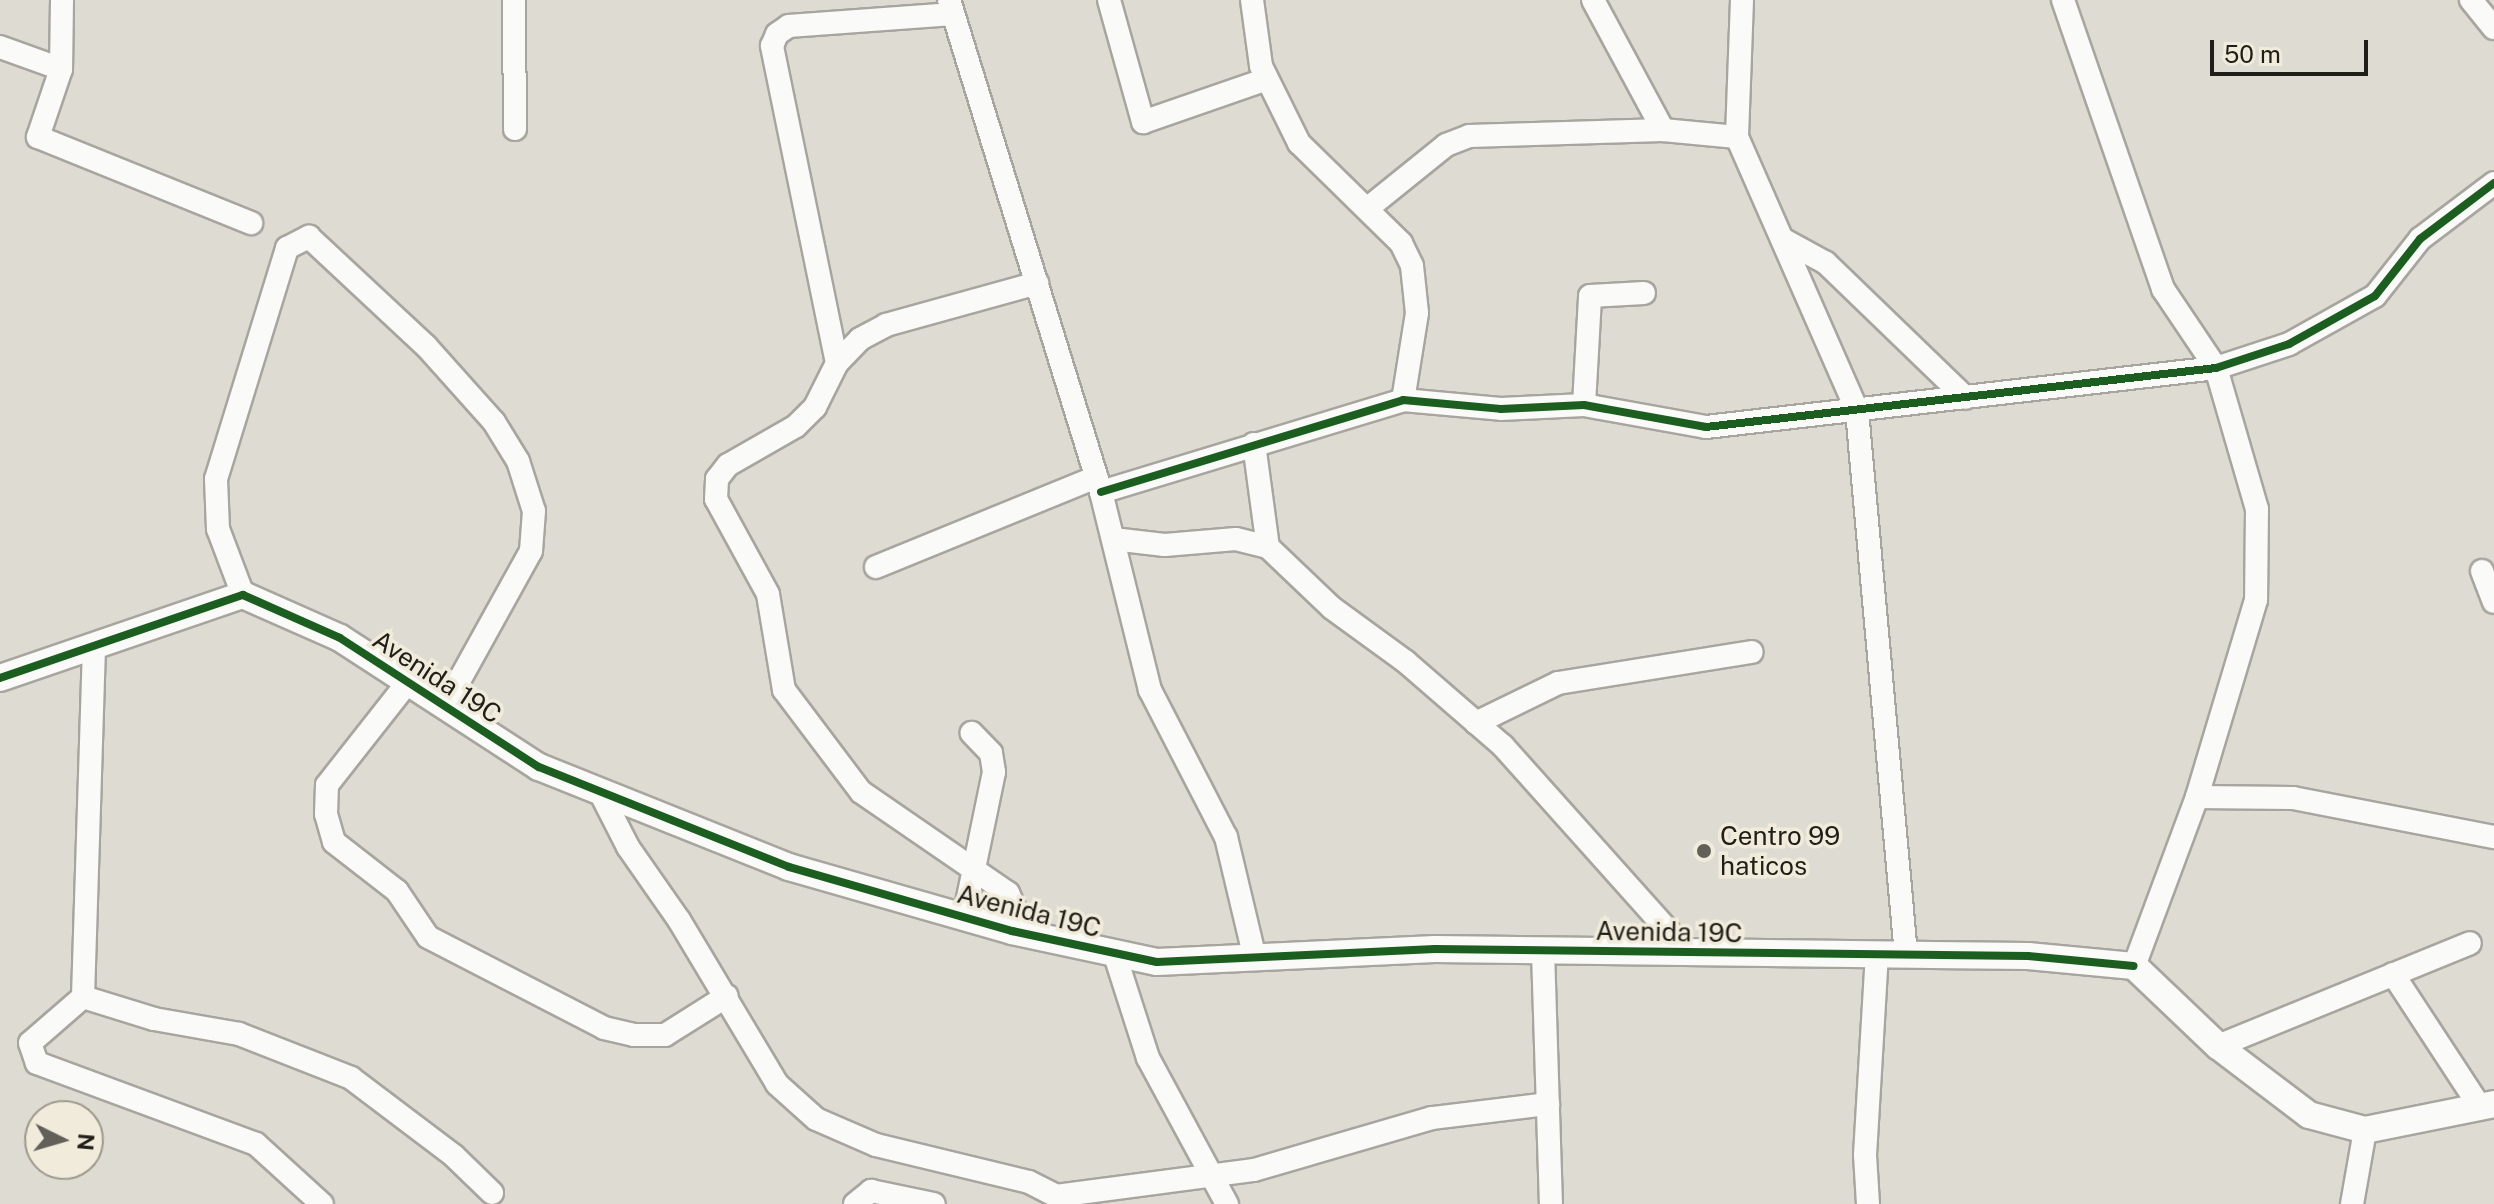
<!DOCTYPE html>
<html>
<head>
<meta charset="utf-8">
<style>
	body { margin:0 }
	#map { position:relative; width:2494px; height:1204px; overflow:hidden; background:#dedbd3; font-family:"Public Sans",sans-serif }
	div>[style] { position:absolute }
	.roads { filter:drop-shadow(2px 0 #a8a59f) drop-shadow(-2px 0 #a8a59f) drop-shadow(0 2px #a8a59f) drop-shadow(0 -2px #a8a59f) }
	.minor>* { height:22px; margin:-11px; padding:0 11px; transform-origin:11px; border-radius:11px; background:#fafaf8 }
	.tertiary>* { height:26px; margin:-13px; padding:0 13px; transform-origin:13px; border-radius:13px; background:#fafaf8 }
	.cycleway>* { height:8px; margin:-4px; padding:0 4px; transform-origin:4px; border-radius:4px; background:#1b5e20 }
	.dots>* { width:22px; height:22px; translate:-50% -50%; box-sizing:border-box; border:4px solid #f1ebdb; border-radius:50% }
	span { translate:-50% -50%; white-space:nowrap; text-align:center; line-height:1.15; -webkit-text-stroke:7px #f1ebdb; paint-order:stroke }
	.street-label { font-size:26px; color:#201e18 }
	.poi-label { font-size:26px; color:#201e18 }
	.left { translate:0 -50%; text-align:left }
	.north { position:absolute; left:24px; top:1100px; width:80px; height:80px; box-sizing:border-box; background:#f1ebdb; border:2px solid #9d998d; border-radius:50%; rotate:95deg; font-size:22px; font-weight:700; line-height:32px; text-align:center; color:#201e18 }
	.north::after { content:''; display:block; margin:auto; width:28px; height:36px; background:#626059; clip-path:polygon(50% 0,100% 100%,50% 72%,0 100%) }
	.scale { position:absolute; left:2210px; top:40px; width:158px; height:36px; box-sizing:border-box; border:4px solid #201e18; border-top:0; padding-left:10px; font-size:24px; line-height:28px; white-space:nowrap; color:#201e18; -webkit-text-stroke:6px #f1ebdb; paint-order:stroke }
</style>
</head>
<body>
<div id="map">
	<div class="roads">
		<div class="minor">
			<div style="left:62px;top:0;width:69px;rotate:90.8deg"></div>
			<div style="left:61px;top:69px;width:72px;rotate:108.7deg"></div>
			<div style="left:38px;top:137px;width:230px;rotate:22deg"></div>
			<div style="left:514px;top:0;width:129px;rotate:89.6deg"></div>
			<div style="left:949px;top:0;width:515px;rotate:72.83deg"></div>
			<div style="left:1101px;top:492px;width:204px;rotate:76.1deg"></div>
			<div style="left:1150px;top:690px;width:165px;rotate:62.7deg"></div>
			<div style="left:1226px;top:837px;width:125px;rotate:76.6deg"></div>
			<div style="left:1109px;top:0;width:127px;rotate:74.4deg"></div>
			<div style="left:1143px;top:122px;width:131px;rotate:-19.1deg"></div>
			<div style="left:1252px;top:0;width:67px;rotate:82.2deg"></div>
			<div style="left:1261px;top:66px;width:86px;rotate:63.7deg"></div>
			<div style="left:1299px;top:143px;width:143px;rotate:44.4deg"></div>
			<div style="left:1401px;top:243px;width:25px;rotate:64deg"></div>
			<div style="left:1412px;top:266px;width:47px;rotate:83.9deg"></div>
			<div style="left:1417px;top:313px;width:88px;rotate:99.1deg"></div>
			<div style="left:1593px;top:0;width:148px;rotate:61.7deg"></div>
			<div style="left:1742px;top:0;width:137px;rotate:92.1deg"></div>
			<div style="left:1737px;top:137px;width:299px;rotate:66.3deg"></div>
			<div style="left:1857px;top:411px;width:546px;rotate:84.85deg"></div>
			<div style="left:2063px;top:0;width:306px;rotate:70.9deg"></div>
			<div style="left:2163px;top:289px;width:95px;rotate:56.1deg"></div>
			<div style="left:2216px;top:368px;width:147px;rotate:73.8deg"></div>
			<div style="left:2257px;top:509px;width:91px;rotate:90.6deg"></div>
			<div style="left:2256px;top:600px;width:206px;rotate:106.7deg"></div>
			<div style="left:2197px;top:797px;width:180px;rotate:110.4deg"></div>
			<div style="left:2471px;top:0;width:36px;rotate:51deg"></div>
			<div style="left:0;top:47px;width:65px;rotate:19.8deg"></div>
			<div style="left:1368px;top:208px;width:100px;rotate:-38.9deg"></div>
			<div style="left:1446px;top:145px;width:25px;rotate:-21deg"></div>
			<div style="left:1469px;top:136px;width:194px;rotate:-1.8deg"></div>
			<div style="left:1663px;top:130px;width:74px;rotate:5.4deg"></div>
			<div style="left:1782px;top:239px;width:50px;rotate:28.6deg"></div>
			<div style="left:1826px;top:263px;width:194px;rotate:44deg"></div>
			<div style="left:837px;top:363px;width:324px;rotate:-101.6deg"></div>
			<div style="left:772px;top:46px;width:13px;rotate:-67deg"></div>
			<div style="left:777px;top:34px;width:14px;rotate:-34deg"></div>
			<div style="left:789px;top:26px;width:164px;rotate:-4.2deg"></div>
			<div style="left:1584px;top:405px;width:109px;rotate:-86.8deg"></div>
			<div style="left:1590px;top:296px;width:54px;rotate:-3.2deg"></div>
			<div style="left:1254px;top:444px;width:104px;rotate:82.3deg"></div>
			<div style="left:1101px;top:492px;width:316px;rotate:-16.9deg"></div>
			<div style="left:1403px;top:400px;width:98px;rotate:5.2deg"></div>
			<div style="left:1501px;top:409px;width:83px;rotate:-2.8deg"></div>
			<div style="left:1584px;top:405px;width:124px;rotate:10.2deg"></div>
			<div style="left:1706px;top:427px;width:513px;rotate:-6.6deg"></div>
			<div style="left:2216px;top:368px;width:77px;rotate:-18.2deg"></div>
			<div style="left:2289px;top:344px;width:98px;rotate:-29.2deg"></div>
			<div style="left:2375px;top:296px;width:73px;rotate:-51.7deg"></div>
			<div style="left:2420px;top:239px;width:93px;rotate:-37.1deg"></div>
			<div style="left:1113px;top:539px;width:52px;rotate:6.6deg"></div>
			<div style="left:1165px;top:545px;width:71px;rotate:-4.8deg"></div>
			<div style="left:1236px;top:539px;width:33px;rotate:14deg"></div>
			<div style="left:1268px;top:547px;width:88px;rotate:43.6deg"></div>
			<div style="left:1332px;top:608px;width:92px;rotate:36.1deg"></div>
			<div style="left:1406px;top:662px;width:128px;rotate:40.9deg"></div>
			<div style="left:1503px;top:746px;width:276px;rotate:48.2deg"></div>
			<div style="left:876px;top:567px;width:238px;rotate:-22.2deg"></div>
			<div style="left:2482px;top:571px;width:33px;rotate:69deg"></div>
			<div style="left:243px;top:595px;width:71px;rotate:-110.7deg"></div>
			<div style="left:218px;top:529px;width:50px;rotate:-92.3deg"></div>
			<div style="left:216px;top:479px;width:242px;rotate:-72.9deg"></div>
			<div style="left:287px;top:248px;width:25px;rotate:-27deg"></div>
			<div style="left:309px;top:237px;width:160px;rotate:43deg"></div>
			<div style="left:426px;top:346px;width:102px;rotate:48.2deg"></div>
			<div style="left:494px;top:422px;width:46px;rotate:58.4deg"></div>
			<div style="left:518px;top:461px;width:52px;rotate:72.3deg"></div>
			<div style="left:534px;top:511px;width:40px;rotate:94.3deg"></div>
			<div style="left:531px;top:551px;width:177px;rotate:119deg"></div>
			<div style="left:94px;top:647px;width:350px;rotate:91.8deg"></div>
			<div style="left:83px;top:997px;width:74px;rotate:17.2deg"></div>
			<div style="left:154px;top:1019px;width:86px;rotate:10deg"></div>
			<div style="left:239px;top:1034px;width:120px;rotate:21.4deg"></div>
			<div style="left:351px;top:1078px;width:129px;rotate:37.1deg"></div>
			<div style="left:454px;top:1156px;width:53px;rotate:44.2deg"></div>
			<div style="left:408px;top:682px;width:131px;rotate:128.2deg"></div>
			<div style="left:327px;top:785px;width:29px;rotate:92deg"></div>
			<div style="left:326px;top:814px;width:29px;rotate:74deg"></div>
			<div style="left:334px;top:842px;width:80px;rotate:37.9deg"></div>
			<div style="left:397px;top:891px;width:55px;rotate:56deg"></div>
			<div style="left:428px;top:937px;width:198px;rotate:27.3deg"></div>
			<div style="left:604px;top:1028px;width:31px;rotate:13deg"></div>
			<div style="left:634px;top:1035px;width:31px"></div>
			<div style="left:665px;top:1035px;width:73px;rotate:-32.2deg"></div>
			<div style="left:1476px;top:723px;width:91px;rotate:-26deg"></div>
			<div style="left:1558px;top:683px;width:196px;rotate:-9.1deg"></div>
			<div style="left:599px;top:790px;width:64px;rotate:63deg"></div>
			<div style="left:628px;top:847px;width:89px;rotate:55.1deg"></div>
			<div style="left:679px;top:920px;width:191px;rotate:59.1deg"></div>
			<div style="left:777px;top:1084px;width:52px;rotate:41.9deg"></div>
			<div style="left:816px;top:1119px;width:65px;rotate:23.4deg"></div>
			<div style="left:876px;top:1145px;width:157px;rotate:13.6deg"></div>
			<div style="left:1029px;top:1182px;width:30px;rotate:27deg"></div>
			<div style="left:1056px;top:1196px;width:200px;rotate:-7.5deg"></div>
			<div style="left:1254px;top:1170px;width:185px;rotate:-16.3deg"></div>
			<div style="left:1432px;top:1118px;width:117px;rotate:-6.9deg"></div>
			<div style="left:2197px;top:797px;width:96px;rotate:0.6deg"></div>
			<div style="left:2293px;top:798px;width:205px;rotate:11deg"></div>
			<div style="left:964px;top:917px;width:148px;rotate:-78.3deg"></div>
			<div style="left:994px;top:772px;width:19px;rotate:-99deg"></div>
			<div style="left:991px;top:753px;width:28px;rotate:-134deg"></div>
			<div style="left:1026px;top:934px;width:45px;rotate:-113.7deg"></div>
			<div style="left:1008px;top:893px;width:178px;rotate:-145.5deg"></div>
			<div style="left:861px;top:792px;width:128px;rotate:-127deg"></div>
			<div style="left:784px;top:690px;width:97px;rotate:-99.5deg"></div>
			<div style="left:768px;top:594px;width:108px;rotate:-118.7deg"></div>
			<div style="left:716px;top:499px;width:20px;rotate:-87deg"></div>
			<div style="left:717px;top:479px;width:18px;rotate:-52deg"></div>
			<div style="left:728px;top:465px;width:78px;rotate:-29.8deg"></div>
			<div style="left:796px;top:426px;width:27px;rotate:-45deg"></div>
			<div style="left:815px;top:407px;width:49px;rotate:-63.4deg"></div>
			<div style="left:837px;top:363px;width:33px;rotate:-46deg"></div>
			<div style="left:860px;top:339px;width:30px;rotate:-28deg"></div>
			<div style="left:886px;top:325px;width:157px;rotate:-15.5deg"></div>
			<div style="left:1543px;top:951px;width:253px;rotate:88.2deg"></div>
			<div style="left:1114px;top:952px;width:111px;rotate:72.2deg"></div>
			<div style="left:1148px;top:1058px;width:166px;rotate:61.6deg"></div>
			<div style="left:2393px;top:974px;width:159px;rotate:56.8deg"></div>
			<div style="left:83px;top:997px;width:70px;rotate:139deg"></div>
			<div style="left:30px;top:1043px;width:21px;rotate:71deg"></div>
			<div style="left:37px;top:1063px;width:233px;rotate:20.3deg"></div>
			<div style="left:256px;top:1144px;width:89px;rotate:42.3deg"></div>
			<div style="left:2218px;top:1046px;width:272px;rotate:-22.2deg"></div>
			<div style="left:855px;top:1204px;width:21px;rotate:-39deg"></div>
			<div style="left:871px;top:1191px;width:64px;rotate:11.7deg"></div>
			<div style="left:1868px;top:1204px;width:49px;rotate:-93.5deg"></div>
			<div style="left:1865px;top:1155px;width:200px;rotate:-86.6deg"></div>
			<div style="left:2352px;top:1204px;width:75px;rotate:-80deg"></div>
		</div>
		<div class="tertiary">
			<div style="left:0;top:678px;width:257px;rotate:-18.9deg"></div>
			<div style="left:243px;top:595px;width:106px;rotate:23.9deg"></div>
			<div style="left:340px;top:638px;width:237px;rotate:33deg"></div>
			<div style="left:539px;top:767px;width:269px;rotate:21.8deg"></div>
			<div style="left:789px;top:867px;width:232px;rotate:16deg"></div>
			<div style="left:1012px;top:931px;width:148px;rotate:12.1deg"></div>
			<div style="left:1157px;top:962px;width:278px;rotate:-2.7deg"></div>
			<div style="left:1435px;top:949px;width:593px;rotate:0.68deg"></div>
			<div style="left:2028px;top:956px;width:106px;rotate:5.4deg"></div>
			<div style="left:2134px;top:966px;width:116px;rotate:43.6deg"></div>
			<div style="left:2218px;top:1046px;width:114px;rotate:37.2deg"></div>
			<div style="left:2309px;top:1115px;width:58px;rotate:15deg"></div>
			<div style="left:2365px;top:1130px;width:132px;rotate:-11.4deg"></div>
		</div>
	</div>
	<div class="cycleway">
		<div style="left:1101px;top:492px;width:316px;rotate:-16.9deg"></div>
		<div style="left:1403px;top:400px;width:98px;rotate:5.2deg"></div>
		<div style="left:1501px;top:409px;width:83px;rotate:-2.8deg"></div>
		<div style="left:1584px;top:405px;width:124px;rotate:10.2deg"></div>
		<div style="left:1706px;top:427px;width:513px;rotate:-6.6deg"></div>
		<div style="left:2216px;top:368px;width:77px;rotate:-18.2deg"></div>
		<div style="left:2289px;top:344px;width:98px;rotate:-29.2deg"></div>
		<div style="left:2375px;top:296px;width:73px;rotate:-51.7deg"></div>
		<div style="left:2420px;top:239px;width:93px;rotate:-37.1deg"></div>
		<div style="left:0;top:678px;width:257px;rotate:-18.9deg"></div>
		<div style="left:243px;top:595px;width:106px;rotate:23.9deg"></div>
		<div style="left:340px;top:638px;width:237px;rotate:33deg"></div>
		<div style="left:539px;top:767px;width:269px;rotate:21.8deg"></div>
		<div style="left:789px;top:867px;width:232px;rotate:16deg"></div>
		<div style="left:1012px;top:931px;width:148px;rotate:12.1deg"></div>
		<div style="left:1157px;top:962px;width:278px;rotate:-2.7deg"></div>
		<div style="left:1435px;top:949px;width:593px;rotate:0.68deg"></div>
		<div style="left:2028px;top:956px;width:106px;rotate:5.4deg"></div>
	</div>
	<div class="dots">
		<div style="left:1704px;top:851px;background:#626059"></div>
	</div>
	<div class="street-label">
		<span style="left:437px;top:677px;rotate:33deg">Avenida 19C</span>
		<span style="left:1029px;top:911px;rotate:14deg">Avenida 19C</span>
		<span style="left:1669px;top:932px;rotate:1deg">Avenida 19C</span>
	</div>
	<div class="poi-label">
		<span class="left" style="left:1720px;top:851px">Centro 99<br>haticos</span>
	</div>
	<div class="north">N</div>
	<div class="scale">50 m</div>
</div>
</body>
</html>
